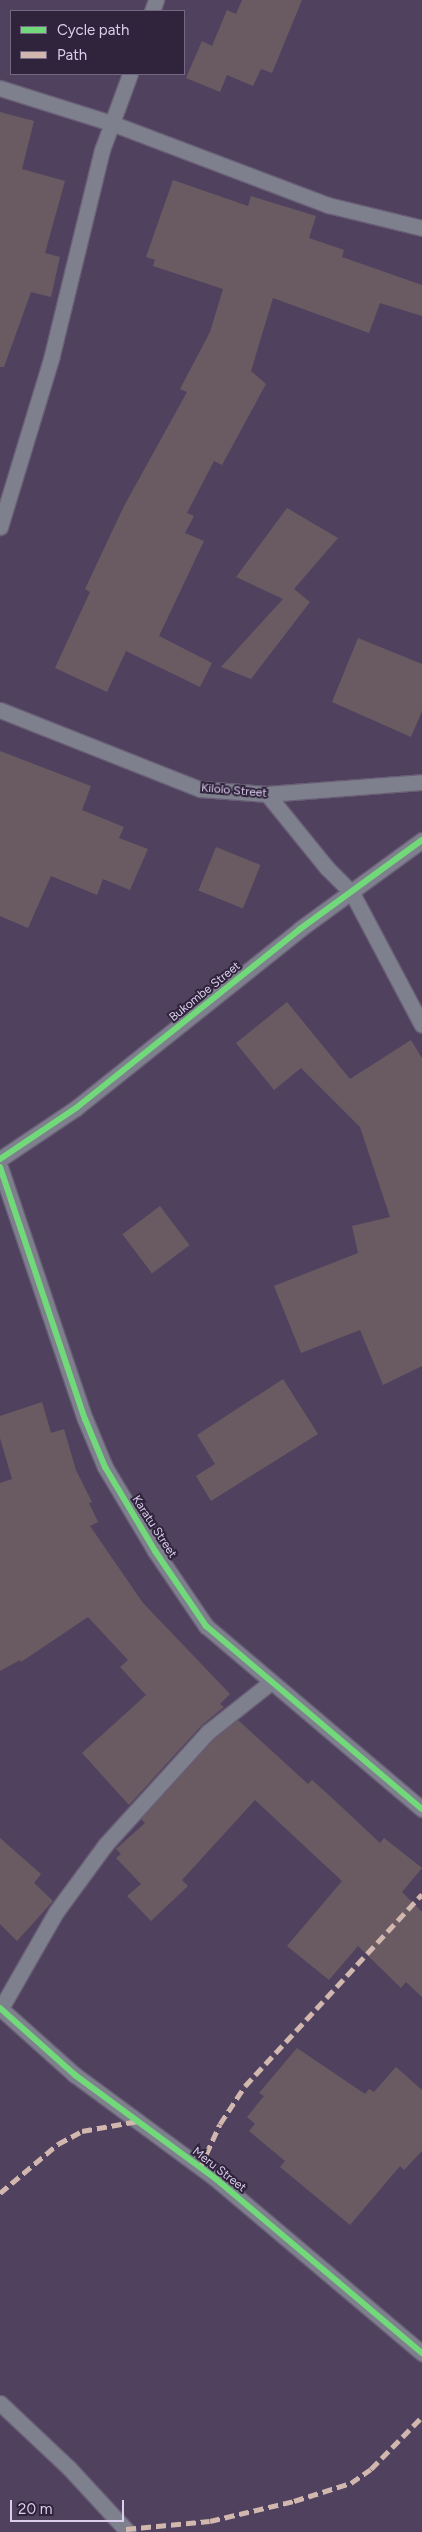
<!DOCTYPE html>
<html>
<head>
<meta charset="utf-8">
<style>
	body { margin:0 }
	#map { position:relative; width:422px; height:2532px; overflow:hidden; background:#50425f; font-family:Figtree,sans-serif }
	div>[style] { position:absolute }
	.building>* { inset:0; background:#6a5b62; transform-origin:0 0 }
	.roads { filter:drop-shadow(1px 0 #695e76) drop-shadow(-1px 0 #695e76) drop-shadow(0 1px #695e76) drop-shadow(0 -1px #695e76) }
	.minor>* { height:15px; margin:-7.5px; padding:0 7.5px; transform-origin:7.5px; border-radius:7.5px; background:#7e808d }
	.quiet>* { height:5px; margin-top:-2.5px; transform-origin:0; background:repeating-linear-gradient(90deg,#d1b7ad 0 10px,transparent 0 15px) }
	.cycleway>* { height:6px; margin:-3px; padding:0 3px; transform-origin:3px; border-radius:3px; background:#71d979 }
	span { translate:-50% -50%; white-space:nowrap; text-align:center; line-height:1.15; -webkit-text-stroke:4px #30243d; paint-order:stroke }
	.street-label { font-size:12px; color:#dbceed }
	.legend { position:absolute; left:10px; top:10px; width:175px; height:65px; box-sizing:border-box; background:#30243d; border:1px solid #746883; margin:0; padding:6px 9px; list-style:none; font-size:15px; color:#dbceed }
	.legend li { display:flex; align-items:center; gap:10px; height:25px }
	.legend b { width:25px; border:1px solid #746883 }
	.scale { position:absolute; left:10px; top:2500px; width:114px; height:22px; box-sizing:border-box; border:2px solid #dbceed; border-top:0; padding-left:6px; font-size:15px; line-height:18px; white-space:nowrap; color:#dbceed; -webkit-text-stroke:4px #30243d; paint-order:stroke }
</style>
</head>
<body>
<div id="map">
	<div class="building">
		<div style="clip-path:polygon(242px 0,302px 0,272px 73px,261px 69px,253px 86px,227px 75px,220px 92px,186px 78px,202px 41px,212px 46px,227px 10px,236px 14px)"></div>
		<div style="clip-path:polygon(0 112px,34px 121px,22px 169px,65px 181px,45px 253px,60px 257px,51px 297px,31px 292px,4px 367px,0 367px)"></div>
		<div style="clip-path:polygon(173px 180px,248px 206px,251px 196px,316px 216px,309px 238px,344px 250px,342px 257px,422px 285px,422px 316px,380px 303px,369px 333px,273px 298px,251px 371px,266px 384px,222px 465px,214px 461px,187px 513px,194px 516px,185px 533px,204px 541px,159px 636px,212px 663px,200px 687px,126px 651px,107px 692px,55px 668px,90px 592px,85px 589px,124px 506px,187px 392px,180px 389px,210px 332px,223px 289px,153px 266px,155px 260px,146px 257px)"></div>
		<div style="clip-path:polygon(287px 508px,338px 538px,294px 589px,310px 602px,251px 679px,221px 667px,283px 599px,236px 577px)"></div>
		<div style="clip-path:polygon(358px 638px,422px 664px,422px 711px,411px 737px,332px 702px)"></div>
		<div style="clip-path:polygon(0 751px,91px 786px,82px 810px,124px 827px,119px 838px,148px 849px,130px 890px,103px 879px,97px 895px,51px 876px,28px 928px,0 916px)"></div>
		<div style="left:216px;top:847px;width:48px;height:47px;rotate:22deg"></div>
		<div style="clip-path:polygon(287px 1002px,350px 1079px,411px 1040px,422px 1058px,422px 1366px,383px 1385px,360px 1330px,301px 1353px,274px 1286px,358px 1253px,352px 1226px,390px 1217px,360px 1127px,301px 1068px,274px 1090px,236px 1043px)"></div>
		<div style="left:160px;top:1206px;width:49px;height:47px;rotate:53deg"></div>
		<div style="clip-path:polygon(283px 1379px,318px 1434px,211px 1501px,196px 1476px,215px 1464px,197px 1435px)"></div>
		<div style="clip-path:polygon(42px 1402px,51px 1433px,64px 1429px,76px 1470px,92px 1502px,89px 1503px,98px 1522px,90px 1526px,143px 1603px,230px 1694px,220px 1704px,224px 1707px,201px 1726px,129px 1805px,82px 1753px,146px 1695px,120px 1667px,128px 1660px,88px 1617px,21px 1662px,20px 1660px,0 1671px,0 1483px,12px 1479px,0 1438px,0 1416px)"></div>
		<div style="clip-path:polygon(238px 1720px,308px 1784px,312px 1780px,331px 1797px,380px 1843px,384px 1838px,422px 1868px,402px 1892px,422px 1912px,422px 1997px,406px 1982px,401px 1988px,358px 1946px,329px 1980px,287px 1946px,342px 1881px,255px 1800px,182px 1880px,188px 1886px,151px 1921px,127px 1896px,141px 1884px,116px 1858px,121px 1854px,116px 1849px,145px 1823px,141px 1819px,214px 1739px)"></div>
		<div style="clip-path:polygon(0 1838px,41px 1874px,34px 1883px,53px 1901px,17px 1941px,0 1924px)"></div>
		<div style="clip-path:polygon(297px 2048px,365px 2094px,369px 2089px,374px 2092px,396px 2067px,422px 2090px,422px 2151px,404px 2170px,400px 2166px,350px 2225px,280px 2167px,285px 2161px,249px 2131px,255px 2124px,247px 2117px,264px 2096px,259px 2093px)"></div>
	</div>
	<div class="roads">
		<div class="minor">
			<div style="left:152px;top:11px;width:12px;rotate:-70deg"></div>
			<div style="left:0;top:88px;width:116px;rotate:17.5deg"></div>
			<div style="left:111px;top:123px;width:232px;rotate:20.7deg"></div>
			<div style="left:328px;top:205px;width:97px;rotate:13.7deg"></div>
			<div style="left:0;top:527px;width:176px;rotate:-73.1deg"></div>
			<div style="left:51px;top:359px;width:215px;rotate:-76.3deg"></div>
			<div style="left:102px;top:150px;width:81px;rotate:-69.8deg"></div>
			<div style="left:0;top:710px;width:215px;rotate:21.6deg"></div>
			<div style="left:200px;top:789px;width:67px;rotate:4.3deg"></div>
			<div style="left:267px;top:794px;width:155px;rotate:-4.4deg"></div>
			<div style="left:267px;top:794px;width:95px;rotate:51deg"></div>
			<div style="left:327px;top:868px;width:35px;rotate:45deg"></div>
			<div style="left:352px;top:893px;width:149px;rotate:62.1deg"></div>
			<div style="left:0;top:1159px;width:92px;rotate:-33.9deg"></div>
			<div style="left:76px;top:1108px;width:287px;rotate:-38.6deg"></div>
			<div style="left:300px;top:929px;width:151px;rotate:-36.1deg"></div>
			<div style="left:0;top:1167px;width:266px;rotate:71.4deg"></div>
			<div style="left:85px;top:1419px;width:52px;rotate:67.4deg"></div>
			<div style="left:105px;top:1467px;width:98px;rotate:59.2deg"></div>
			<div style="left:155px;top:1551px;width:91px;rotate:55.8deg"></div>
			<div style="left:206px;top:1626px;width:283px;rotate:40.3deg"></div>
			<div style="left:0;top:2008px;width:101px;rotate:41.8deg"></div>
			<div style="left:75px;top:2075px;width:175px;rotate:36.4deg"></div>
			<div style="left:216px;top:2179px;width:270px;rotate:40.2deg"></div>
			<div style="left:1px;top:2008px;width:111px;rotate:-60.2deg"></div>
			<div style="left:56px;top:1912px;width:84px;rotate:-53.7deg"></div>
			<div style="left:106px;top:1844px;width:151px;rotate:-47.7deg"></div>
			<div style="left:208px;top:1732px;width:80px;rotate:-38.4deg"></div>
			<div style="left:0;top:2403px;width:95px;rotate:43.3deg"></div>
			<div style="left:69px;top:2468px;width:87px;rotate:47.3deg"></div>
		</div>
	</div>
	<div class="quiet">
		<div style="left:200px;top:2168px;width:48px;rotate:-65.6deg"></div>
		<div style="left:220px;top:2124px;width:45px;rotate:-56.7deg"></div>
		<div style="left:245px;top:2086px;width:261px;rotate:-47.3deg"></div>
		<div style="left:0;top:2193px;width:76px;rotate:-40.2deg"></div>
		<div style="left:58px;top:2144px;width:27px;rotate:-28deg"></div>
		<div style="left:82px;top:2131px;width:57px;rotate:-10.1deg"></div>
		<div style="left:126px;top:2529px;width:84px;rotate:-5.4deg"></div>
		<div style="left:210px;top:2521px;width:86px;rotate:-13.4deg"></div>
		<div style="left:294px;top:2501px;width:60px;rotate:-17.5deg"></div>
		<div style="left:351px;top:2483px;width:24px;rotate:-35deg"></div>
		<div style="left:371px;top:2469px;width:73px;rotate:-45.6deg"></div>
	</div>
	<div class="cycleway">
		<div style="left:0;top:1159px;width:92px;rotate:-33.9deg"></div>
		<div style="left:76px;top:1108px;width:287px;rotate:-38.6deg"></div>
		<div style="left:300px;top:929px;width:151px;rotate:-36.1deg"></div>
		<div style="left:0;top:1167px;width:266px;rotate:71.4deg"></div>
		<div style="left:85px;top:1419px;width:52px;rotate:67.4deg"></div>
		<div style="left:105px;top:1467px;width:98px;rotate:59.2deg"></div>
		<div style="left:155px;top:1551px;width:91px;rotate:55.8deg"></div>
		<div style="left:206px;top:1626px;width:283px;rotate:40.3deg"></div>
		<div style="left:0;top:2008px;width:101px;rotate:41.8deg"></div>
		<div style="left:75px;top:2075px;width:175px;rotate:36.4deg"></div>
		<div style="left:216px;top:2179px;width:270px;rotate:40.2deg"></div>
	</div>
	<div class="street-label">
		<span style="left:234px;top:791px;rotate:5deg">Kilolo Street</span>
		<span style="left:205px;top:992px;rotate:-39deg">Bukombe Street</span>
		<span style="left:154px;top:1527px;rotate:57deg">Karatu Street</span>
		<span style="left:219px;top:2170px;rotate:38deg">Meru Street</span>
	</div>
	<ul class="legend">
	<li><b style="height:6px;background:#71d979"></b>Cycle path</li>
	<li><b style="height:6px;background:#d1b7ad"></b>Path</li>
	</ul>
	<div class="scale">20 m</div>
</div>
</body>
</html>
